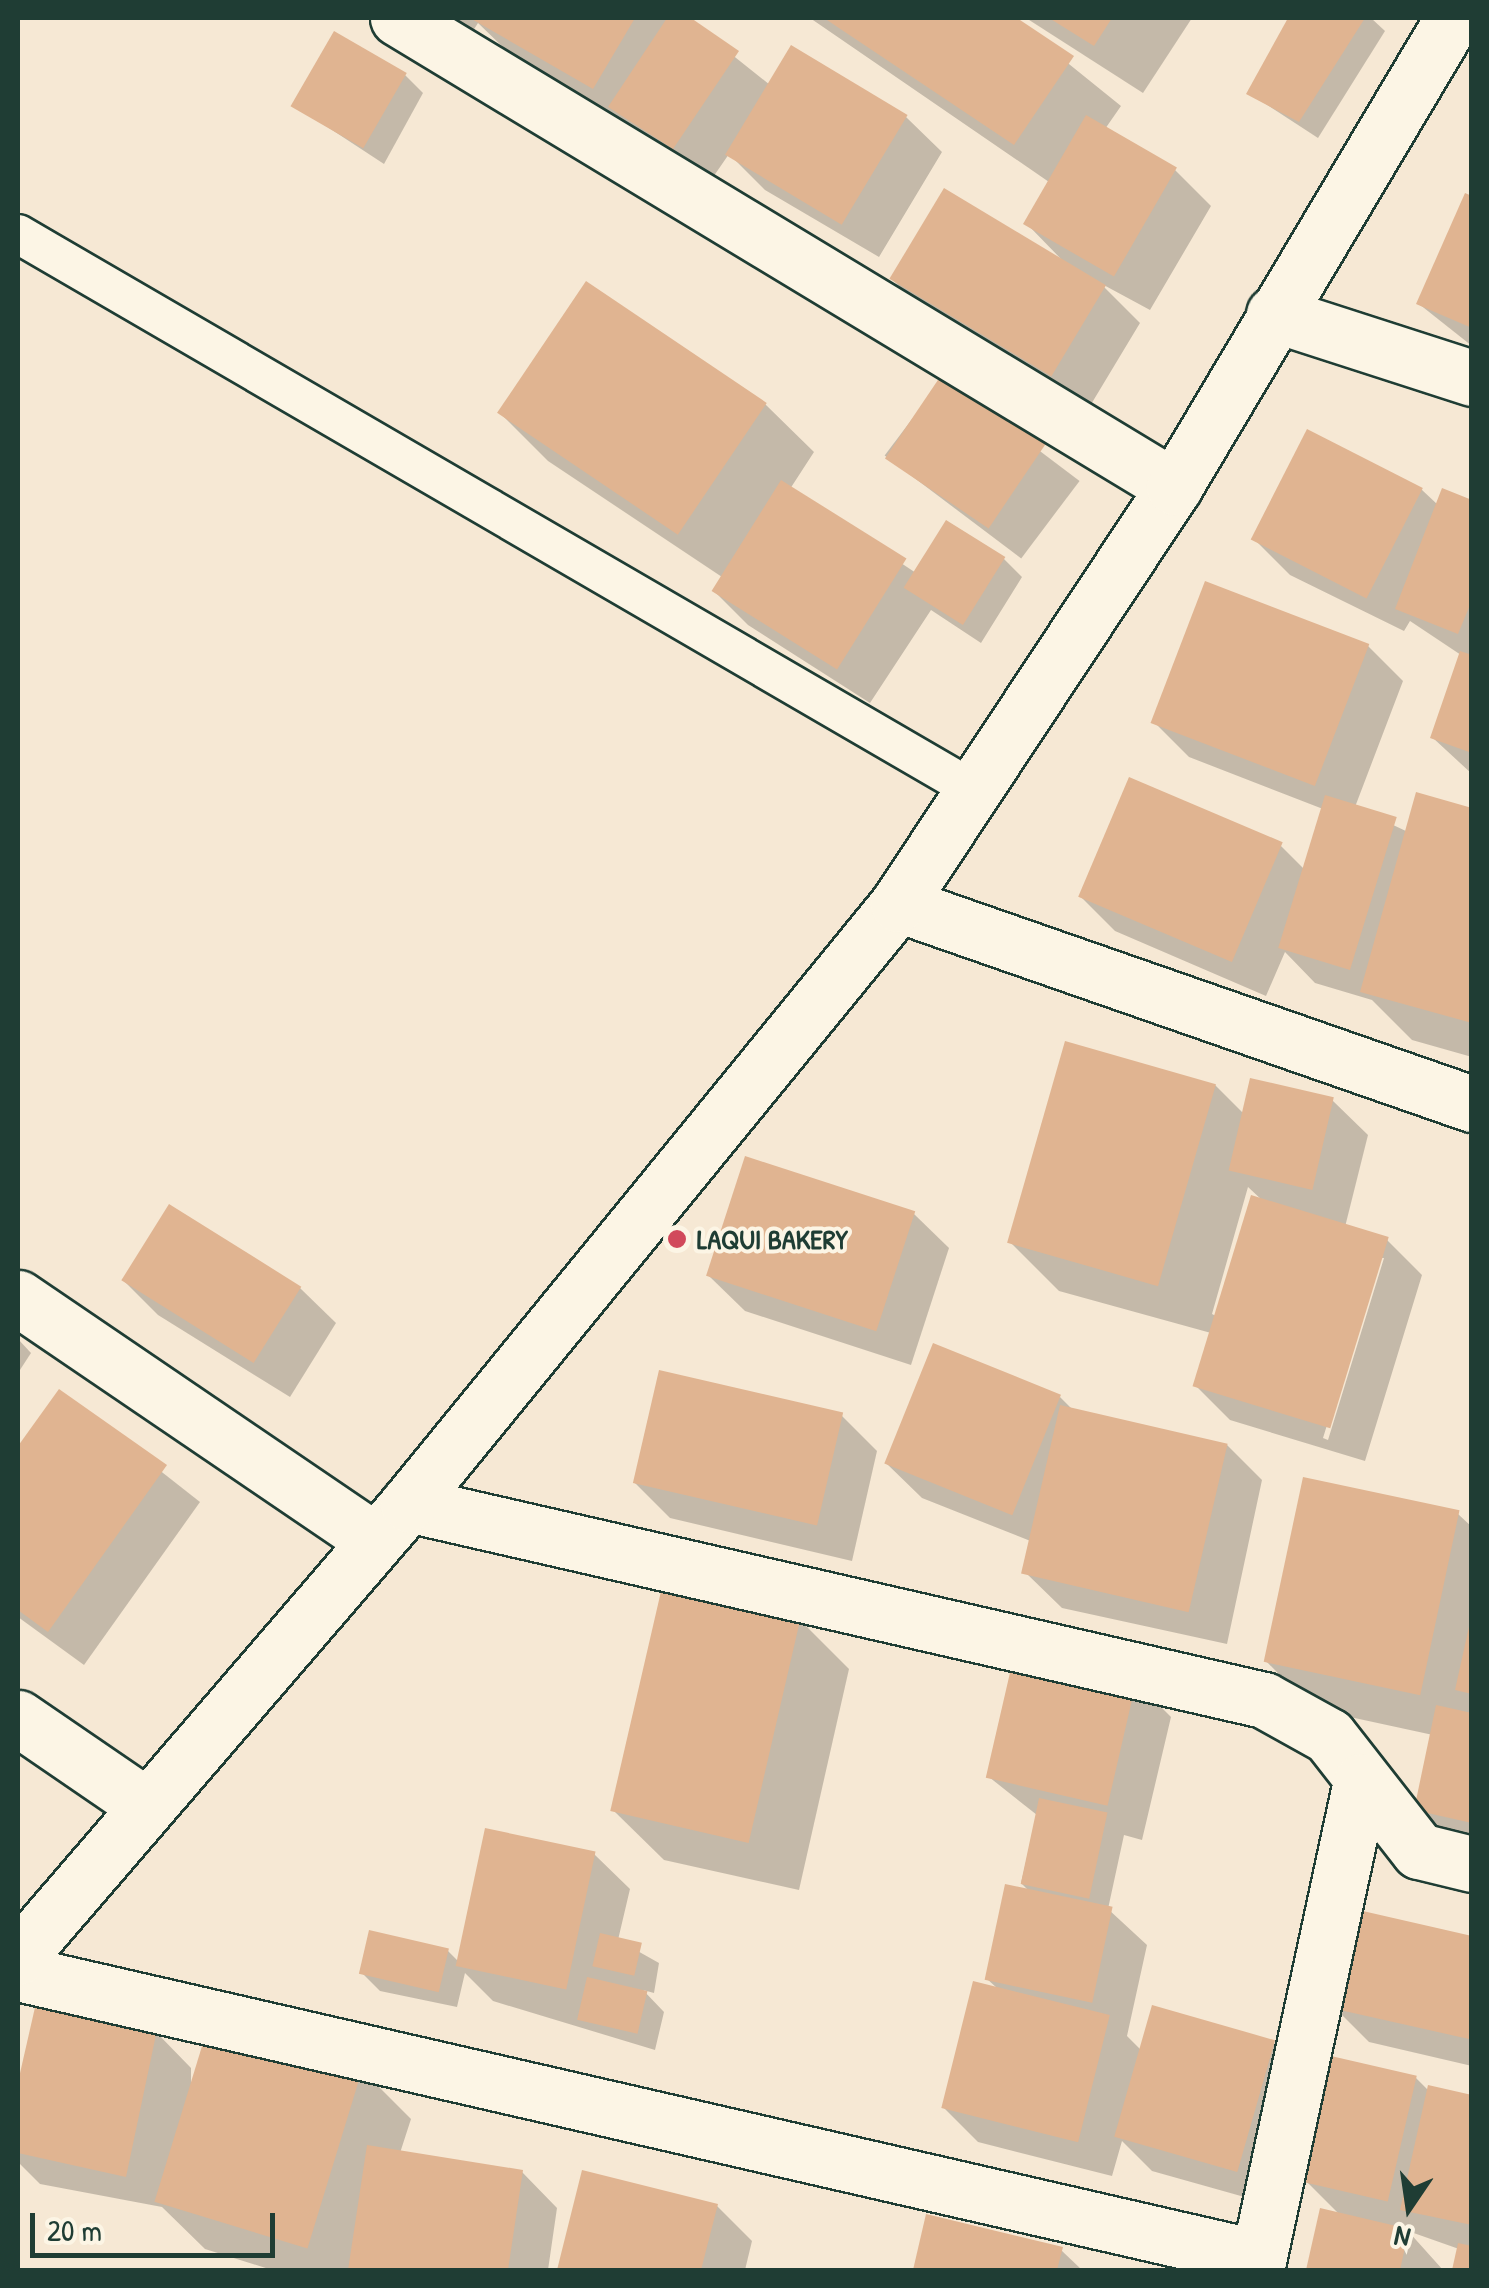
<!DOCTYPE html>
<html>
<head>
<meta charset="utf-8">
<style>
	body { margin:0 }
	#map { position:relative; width:1489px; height:2288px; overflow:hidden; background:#f6e8d4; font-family:"Patrick Hand",sans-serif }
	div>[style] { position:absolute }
	.shadow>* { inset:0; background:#0003; transform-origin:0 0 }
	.building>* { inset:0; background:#e0b491; transform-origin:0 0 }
	.roads { filter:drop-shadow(2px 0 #1f3d34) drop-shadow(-2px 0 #1f3d34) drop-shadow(0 2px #1f3d34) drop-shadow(0 -2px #1f3d34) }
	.service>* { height:38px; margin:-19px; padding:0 19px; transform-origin:19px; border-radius:19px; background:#fcf5e5 }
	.minor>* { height:55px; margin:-27.5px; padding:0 27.5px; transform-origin:27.5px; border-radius:27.5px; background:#fcf5e5 }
	.tertiary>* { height:55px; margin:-27.5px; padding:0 27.5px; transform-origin:27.5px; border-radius:27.5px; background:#fcf5e5 }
	.dots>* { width:28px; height:28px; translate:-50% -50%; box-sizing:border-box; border:5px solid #fcf5e5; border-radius:50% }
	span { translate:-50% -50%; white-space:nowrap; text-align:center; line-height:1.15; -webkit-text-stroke:8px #fcf5e5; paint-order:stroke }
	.poi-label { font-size:28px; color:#1f3d34; font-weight:700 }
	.left { translate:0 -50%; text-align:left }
	.frame { position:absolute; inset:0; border:20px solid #1f3d34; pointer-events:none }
	.north { position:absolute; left:1359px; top:2158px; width:100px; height:100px; -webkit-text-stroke:8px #fcf5e5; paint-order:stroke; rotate:193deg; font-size:28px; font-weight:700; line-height:40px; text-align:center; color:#1f3d34 }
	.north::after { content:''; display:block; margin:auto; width:35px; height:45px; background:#1f3d34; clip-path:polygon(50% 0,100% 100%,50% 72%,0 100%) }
	.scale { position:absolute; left:30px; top:2213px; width:245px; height:45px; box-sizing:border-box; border:5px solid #1f3d34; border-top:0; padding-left:12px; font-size:30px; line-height:35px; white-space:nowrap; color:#1f3d34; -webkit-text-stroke:8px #fcf5e5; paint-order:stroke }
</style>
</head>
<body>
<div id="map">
	<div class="shadow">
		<div style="clip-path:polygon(447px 18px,686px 18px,770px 85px,906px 117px,942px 152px,879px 257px,765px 190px,729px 154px,709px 183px,508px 52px,478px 23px,471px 34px)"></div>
		<div style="clip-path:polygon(810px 18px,1012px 18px,1121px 106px,1105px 129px,1175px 170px,1211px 206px,1150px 310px,1100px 283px,1140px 323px,1087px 411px,926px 313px,891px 278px,1062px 260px,1025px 222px,1049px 182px)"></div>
		<div style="clip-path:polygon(1026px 18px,1192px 18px,1143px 93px)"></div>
		<div style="clip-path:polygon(1290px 18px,1371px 18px,1385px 31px,1318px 138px,1249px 93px)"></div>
		<div style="clip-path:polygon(405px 75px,423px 93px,384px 164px,294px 105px)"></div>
		<div style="clip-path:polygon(1472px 199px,1472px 346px,1419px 304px)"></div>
		<div style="left:943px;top:378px;width:171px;height:97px;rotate:37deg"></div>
		<div style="clip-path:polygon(765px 404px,814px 452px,790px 489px,916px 573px,1004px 559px,1022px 577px,981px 643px,931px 610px,870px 703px,748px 625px,713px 590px,722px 577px,548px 461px,500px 413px)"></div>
		<div style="clip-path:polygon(1421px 489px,1438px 505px,1472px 502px,1472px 774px,1433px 738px,1461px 655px,1410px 621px,1404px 631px,1290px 575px,1255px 540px)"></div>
		<div style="clip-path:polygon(1368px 646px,1403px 681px,1355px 807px,1408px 832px,1472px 810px,1472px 1057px,1412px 1040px,1372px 1000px,1315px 983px,1285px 952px,1266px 996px,1115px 931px,1080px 896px,1281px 846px,1304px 869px,1323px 809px,1189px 757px,1154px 722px)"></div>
		<div style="clip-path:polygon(evenodd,1215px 1085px,1244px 1114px,1332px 1100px,1368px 1135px,1345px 1227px,1387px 1240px,1422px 1275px,1365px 1461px,1230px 1420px,1195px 1385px,1211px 1333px,1059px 1291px,1010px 1242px,1215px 1085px,1248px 1187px,1263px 1201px,1216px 1316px,1212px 1314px,1248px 1187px,1215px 1085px,1379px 1258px,1384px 1258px,1328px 1440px,1323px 1438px,1379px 1258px)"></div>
		<div style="clip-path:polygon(913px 1213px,949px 1248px,911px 1365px,745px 1311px,709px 1276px)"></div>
		<div style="clip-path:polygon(123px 1280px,300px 1288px,336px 1323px,290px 1397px,158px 1315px)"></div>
		<div style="clip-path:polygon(18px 1339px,31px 1353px,18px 1373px)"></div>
		<div style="clip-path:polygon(60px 1392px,200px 1502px,84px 1665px,18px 1617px,18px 1451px)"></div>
		<div style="clip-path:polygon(1060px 1397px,1074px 1411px,1227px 1445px,1262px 1480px,1227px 1644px,1062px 1608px,1026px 1573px,1033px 1542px,922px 1498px,886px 1463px)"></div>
		<div style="clip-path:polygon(842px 1416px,877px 1451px,852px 1561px,670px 1518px,634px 1482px)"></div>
		<div style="clip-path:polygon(1458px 1514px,1472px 1527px,1472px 1849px,1452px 1844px,1416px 1809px,1433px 1735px,1313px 1709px,1265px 1660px)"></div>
		<div style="clip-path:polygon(800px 1620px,849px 1669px,799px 1890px,664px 1860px,615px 1812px)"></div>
		<div style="clip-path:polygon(1135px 1681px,1171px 1717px,1142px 1840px,1124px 1835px,1108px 1909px,1147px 1945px,1127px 2036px,1142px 2051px,1274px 2043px,1309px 2078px,1273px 2205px,1152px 2171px,1122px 2141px,1112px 2176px,978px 2142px,943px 2107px,998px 1989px,986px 1978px,1030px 1892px,1021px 1883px,1037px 1815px,989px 1777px)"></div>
		<div style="clip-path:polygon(594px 1854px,630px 1889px,618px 1940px,659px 1963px,654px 1993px,643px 1990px,664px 2012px,655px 2050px,493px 2001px,465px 1973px,457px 2007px,380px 1991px,362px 1973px,448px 1951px,458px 1961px)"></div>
		<div style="clip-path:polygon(1472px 1938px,1472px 2066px,1369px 2042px,1334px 2007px)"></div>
		<div style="clip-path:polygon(38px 2006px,156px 2032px,191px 2068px,191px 2090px,362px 2070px,411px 2119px,400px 2153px,522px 2172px,557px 2208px,548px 2270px,272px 2270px,205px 2249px,162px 2207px,40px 2184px,18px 2162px,18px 2093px)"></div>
		<div style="clip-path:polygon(1416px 2078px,1429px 2091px,1472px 2097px,1472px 2270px,1454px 2270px,1459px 2249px,1408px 2231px,1443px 2270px,1308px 2270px,1322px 2211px,1340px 2215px,1306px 2181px)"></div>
		<div style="clip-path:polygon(584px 2173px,717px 2206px,752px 2241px,745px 2270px,559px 2270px)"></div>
		<div style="clip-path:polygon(928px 2217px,1061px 2250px,1082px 2270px,916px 2270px)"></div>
	</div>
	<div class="building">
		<div style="clip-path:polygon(470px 18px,635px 18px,593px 89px)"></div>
		<div style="clip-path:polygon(667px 18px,691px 18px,739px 51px,673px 149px,608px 107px)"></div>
		<div style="clip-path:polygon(824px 18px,1017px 18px,1074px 56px,1014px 145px)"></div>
		<div style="clip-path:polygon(1049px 18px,1112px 18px,1094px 46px)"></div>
		<div style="clip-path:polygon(1288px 18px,1365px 18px,1299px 122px,1246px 94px)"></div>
		<div style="left:334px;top:31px;width:84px;height:87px;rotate:30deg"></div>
		<div style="left:791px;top:45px;width:136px;height:128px;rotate:31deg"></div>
		<div style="left:1086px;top:115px;width:105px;height:126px;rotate:30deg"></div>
		<div style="left:944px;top:188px;width:189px;height:106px;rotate:31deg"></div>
		<div style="clip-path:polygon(1465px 193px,1472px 196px,1472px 328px,1416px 304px)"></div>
		<div style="left:586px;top:281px;width:218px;height:159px;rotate:34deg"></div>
		<div style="left:942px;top:374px;width:125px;height:102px;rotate:34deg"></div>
		<div style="left:1307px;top:429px;width:130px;height:124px;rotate:27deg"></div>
		<div style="left:781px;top:480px;width:148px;height:131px;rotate:32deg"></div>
		<div style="clip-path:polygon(1442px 488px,1472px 500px,1472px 600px,1458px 634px,1395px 609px)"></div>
		<div style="left:946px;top:520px;width:70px;height:80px;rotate:32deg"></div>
		<div style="left:1205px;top:581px;width:176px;height:152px;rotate:21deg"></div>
		<div style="clip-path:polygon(1460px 651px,1472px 655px,1472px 753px,1430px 738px)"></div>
		<div style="left:1129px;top:777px;width:167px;height:130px;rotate:23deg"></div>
		<div style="clip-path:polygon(1416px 792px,1472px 808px,1472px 1023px,1360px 992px)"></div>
		<div style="left:1325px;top:795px;width:75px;height:160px;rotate:17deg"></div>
		<div style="left:1065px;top:1041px;width:157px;height:210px;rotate:16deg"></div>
		<div style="left:1250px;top:1078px;width:86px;height:95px;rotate:13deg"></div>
		<div style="left:745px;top:1156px;width:179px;height:126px;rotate:18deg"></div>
		<div style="left:1251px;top:1195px;width:144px;height:200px;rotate:17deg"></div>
		<div style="left:169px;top:1204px;width:156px;height:90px;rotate:32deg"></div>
		<div style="left:933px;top:1343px;width:138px;height:130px;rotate:22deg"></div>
		<div style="left:659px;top:1370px;width:189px;height:116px;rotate:13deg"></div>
		<div style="clip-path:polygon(59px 1389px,167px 1465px,48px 1632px,18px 1610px,18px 1446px)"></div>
		<div style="left:1060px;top:1405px;width:172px;height:173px;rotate:13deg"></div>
		<div style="left:1303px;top:1477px;width:160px;height:189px;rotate:12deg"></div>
		<div style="left:662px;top:1587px;width:142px;height:230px;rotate:13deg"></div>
		<div style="clip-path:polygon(1470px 1622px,1472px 1622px,1472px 1694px,1455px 1690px)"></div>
		<div style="left:1015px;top:1651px;width:125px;height:130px;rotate:13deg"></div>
		<div style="clip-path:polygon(1436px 1705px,1472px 1713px,1472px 1823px,1414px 1810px)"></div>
		<div style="left:1039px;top:1798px;width:70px;height:88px;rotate:12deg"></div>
		<div style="left:485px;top:1828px;width:113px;height:141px;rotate:12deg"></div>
		<div style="left:1005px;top:1884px;width:110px;height:98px;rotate:12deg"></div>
		<div style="clip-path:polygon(1354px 1909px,1472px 1936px,1469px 2039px,1331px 2008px)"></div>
		<div style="left:369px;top:1930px;width:82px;height:45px;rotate:13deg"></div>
		<div style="left:600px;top:1933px;width:43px;height:34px;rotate:13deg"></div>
		<div style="left:587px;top:1977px;width:62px;height:44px;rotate:13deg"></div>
		<div style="left:973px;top:1981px;width:141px;height:131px;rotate:14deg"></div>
		<div style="clip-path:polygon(36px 2003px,157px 2030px,126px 2177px,18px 2153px,18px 2082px)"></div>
		<div style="left:1152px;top:2005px;width:128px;height:137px;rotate:16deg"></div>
		<div style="left:210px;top:2020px;width:160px;height:190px;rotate:17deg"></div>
		<div style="left:1331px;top:2056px;width:88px;height:129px;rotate:13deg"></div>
		<div style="clip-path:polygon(1428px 2085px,1472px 2095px,1472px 2225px,1400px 2210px)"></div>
		<div style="clip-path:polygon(367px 2145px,523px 2170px,508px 2270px,348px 2270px)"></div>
		<div style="clip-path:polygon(582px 2170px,718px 2204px,701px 2270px,557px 2270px)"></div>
		<div style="clip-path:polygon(1320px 2208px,1409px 2229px,1400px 2270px,1306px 2270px)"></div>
		<div style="clip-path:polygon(926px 2214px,1063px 2247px,1057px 2270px,913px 2270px)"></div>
		<div style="clip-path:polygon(1458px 2243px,1472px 2246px,1472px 2270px,1452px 2270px)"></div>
	</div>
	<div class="roads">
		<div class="service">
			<div style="left:18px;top:234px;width:1110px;rotate:30.19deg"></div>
		</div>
		<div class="minor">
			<div style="left:398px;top:18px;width:907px;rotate:31.15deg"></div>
			<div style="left:1274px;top:314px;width:208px;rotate:17.9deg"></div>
			<div style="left:898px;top:904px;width:608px;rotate:19.21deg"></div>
			<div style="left:18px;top:1298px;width:427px;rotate:34.2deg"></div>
			<div style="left:408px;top:1504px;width:878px;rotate:12.9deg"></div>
			<div style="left:1264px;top:1700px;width:74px;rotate:29deg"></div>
			<div style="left:1329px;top:1736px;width:146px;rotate:52deg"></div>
			<div style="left:1419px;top:1851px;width:55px;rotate:13.8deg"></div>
			<div style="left:18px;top:1718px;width:154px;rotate:34.4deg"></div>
			<div style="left:18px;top:1973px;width:1273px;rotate:12.93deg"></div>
			<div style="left:1256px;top:2270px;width:500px;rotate:-77.88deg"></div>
		</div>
		<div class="tertiary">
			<div style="left:18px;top:1957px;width:598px;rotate:-49.27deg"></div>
			<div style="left:408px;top:1504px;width:775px;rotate:-50.76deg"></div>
			<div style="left:898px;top:904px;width:500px;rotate:-56.5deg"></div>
			<div style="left:1174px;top:487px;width:546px;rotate:-59.25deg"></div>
		</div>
	</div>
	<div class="dots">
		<div style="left:677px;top:1239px;background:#d1495b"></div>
	</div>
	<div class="poi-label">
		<span class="left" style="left:697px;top:1239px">LAQUI BAKERY</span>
	</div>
	<div class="frame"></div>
	<div class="north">N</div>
	<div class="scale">20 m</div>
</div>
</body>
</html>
